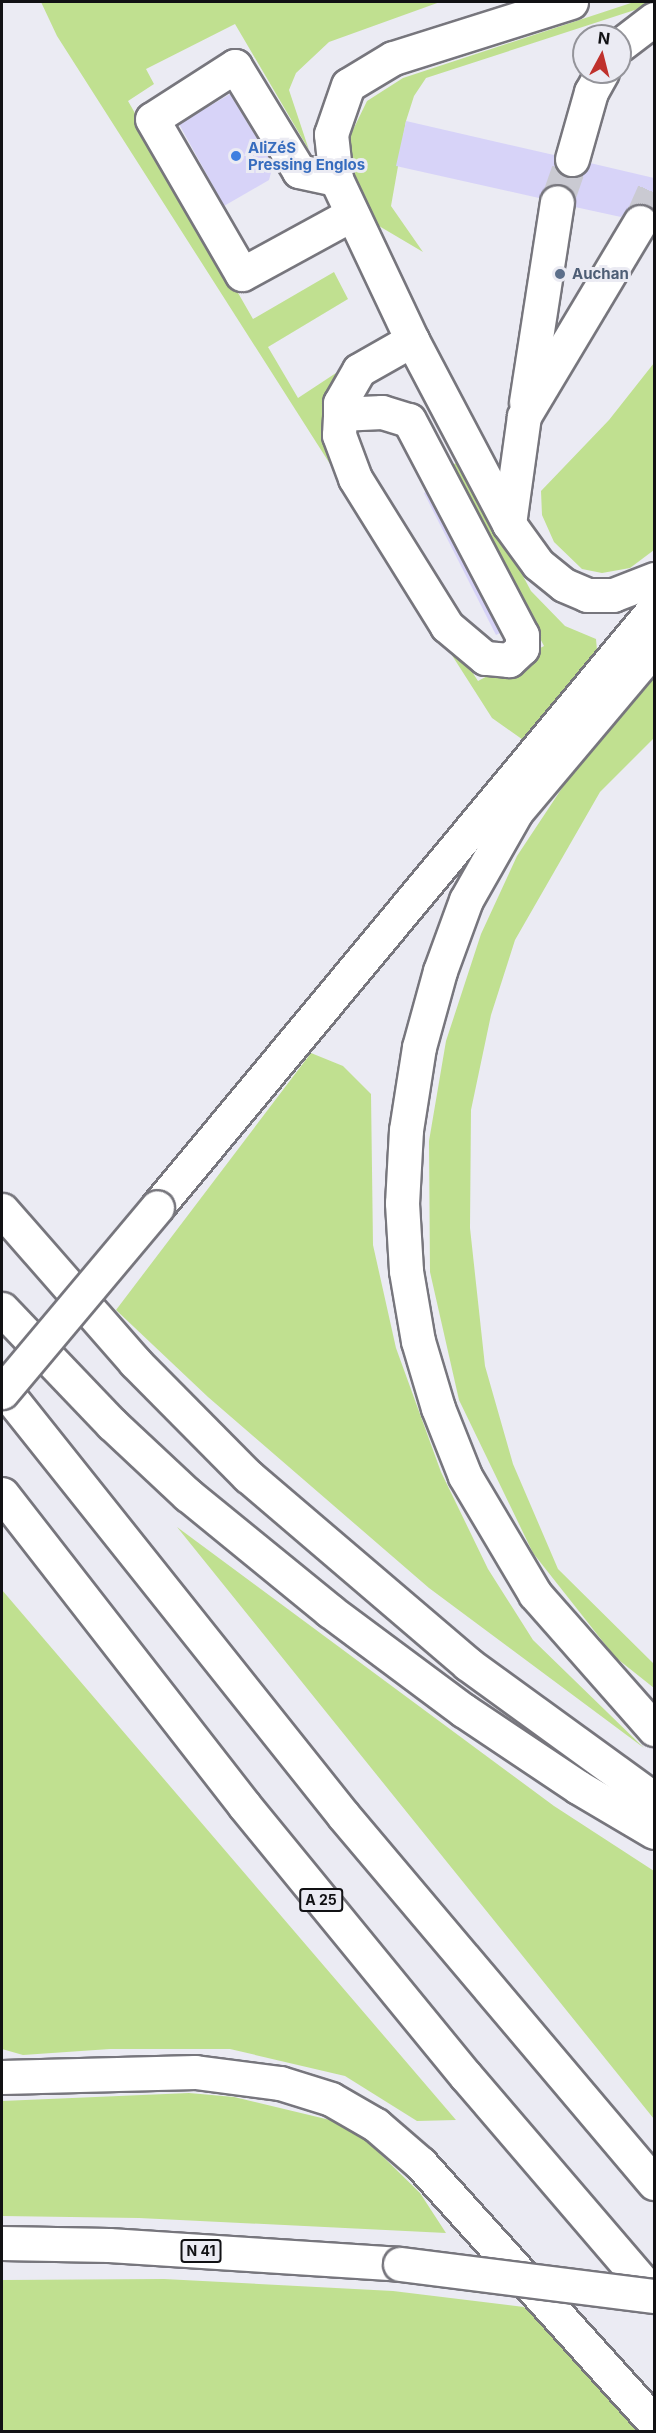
<!DOCTYPE html>
<html>
<head>
<meta charset="utf-8">
<style>
	body { margin:0 }
	#map { position:relative; width:656px; height:2433px; overflow:hidden; background:#ebebf3; font-family:Inter,sans-serif }
	div>[style] { position:absolute }
	.green>* { inset:0; background:#c0e090 }
	.building>* { inset:0; background:#d7d3f8 }
	.minor-tunnel>* { height:33px; margin-top:-16.5px; transform-origin:0; background:repeating-linear-gradient(90deg,#cacad2 0 33px,transparent 0 49px) }
	.roads { filter:drop-shadow(2px 0 #77767d) drop-shadow(-2px 0 #77767d) drop-shadow(0 2px #77767d) drop-shadow(0 -2px #77767d) }
	.minor>* { height:33px; margin:-16.5px; padding:0 16.5px; transform-origin:16.5px; border-radius:16.5px; background:#fff }
	.highway>* { height:33px; margin:-16.5px; padding:0 16.5px; transform-origin:16.5px; border-radius:16.5px; background:#fff }
	.bridges { filter:drop-shadow(2px 0 #77767d) drop-shadow(-2px 0 #77767d) drop-shadow(0 2px #77767d) drop-shadow(0 -2px #77767d) }
	.highway-bridge>* { height:33px; margin:-16.5px; padding:0 16.5px; transform-origin:16.5px; border-radius:16.5px; background:#fff }
	.dots>* { width:16px; height:16px; translate:-50% -50%; box-sizing:border-box; border:3px solid #ebebf3; border-radius:50% }
	span { translate:-50% -50%; white-space:nowrap; text-align:center; line-height:1.15; -webkit-text-stroke:6px #ebebf3; paint-order:stroke }
	.shield-label span { padding:2px 4px; background:#ebebf3; border:2px solid; border-radius:4px; -webkit-text-stroke-width:0 }
	.shield-label { font-size:14px; color:#111114; font-weight:700 }
	.shop-label { font-size:15px; color:#366cbe; font-weight:700 }
	.left { translate:0 -50%; text-align:left }
	.service-label { font-size:15px; color:#4e5e75; font-weight:700 }
	.frame { position:absolute; inset:0; border:3px solid #111114; pointer-events:none }
	.north { position:absolute; left:572px; top:24px; width:60px; height:60px; box-sizing:border-box; background:#ebebf3; border:2px solid #94949a; border-radius:50%; rotate:7deg; font-size:16px; font-weight:700; line-height:24px; text-align:center; color:#111114 }
	.north::after { content:''; display:block; margin:auto; width:21px; height:27px; background:#bf312c; clip-path:polygon(50% 0,100% 100%,50% 72%,0 100%) }
</style>
</head>
<body>
<div id="map">
	<div class="green">
		<div style="clip-path:polygon(41px 2px,440px 2px,329px 42px,296px 73px,289px 90px,309px 150px,235px 24px,146px 69px,154px 84px,128px 101px,253px 319px,334px 272px,348px 299px,268px 347px,298px 398px,336px 373px,324px 411px,345px 476px,478px 681px,544px 646px,451px 466px,461px 460px,531px 591px,565px 626px,596px 639px,597px 650px,589px 668px,526px 742px,492px 718px,57px 36px)"></div>
		<div style="clip-path:polygon(634px 2px,646px 2px,647px 6px,426px 78px,414px 96px,406px 121px,391px 206px,423px 252px,379px 226px,362px 206px,352px 167px,350px 136px,367px 101px,403px 78px)"></div>
		<div style="clip-path:polygon(654px 363px,654px 550px,630px 568px,602px 573px,582px 569px,554px 542px,542px 515px,541px 491px,609px 420px)"></div>
		<div style="clip-path:polygon(654px 673px,654px 738px,600px 792px,515px 940px,491px 1015px,471px 1110px,470px 1228px,485px 1366px,513px 1464px,558px 1569px,654px 1664px,654px 1688px,615px 1657px,533px 1553px,459px 1400px,430px 1272px,429px 1141px,446px 1041px,481px 934px,517px 856px,572px 773px)"></div>
		<div style="clip-path:polygon(311px 1053px,343px 1066px,371px 1094px,373px 1245px,396px 1348px,441px 1472px,488px 1569px,533px 1640px,644px 1748px,429px 1588px,208px 1397px,116px 1310px)"></div>
		<div style="clip-path:polygon(177px 1527px,554px 1806px,654px 1871px,654px 2119px)"></div>
		<div style="clip-path:polygon(2px 1590px,456px 2120px,417px 2121px,345px 2076px,230px 2049px,110px 2049px,23px 2055px,2px 2049px)"></div>
		<div style="clip-path:polygon(189px 2093px,234px 2097px,330px 2120px,367px 2141px,420px 2193px,446px 2233px,139px 2218px,2px 2216px,2px 2101px)"></div>
		<div style="clip-path:polygon(164px 2279px,393px 2291px,524px 2307px,649px 2431px,2px 2431px,2px 2280px)"></div>
	</div>
	<div class="building">
		<div style="clip-path:polygon(230px 94px,273px 165px,269px 180px,224px 206px,179px 124px)"></div>
		<div style="clip-path:polygon(406px 121px,554px 155px,558px 172px,567px 177px,585px 173px,590px 163px,654px 178px,654px 211px,640px 203px,630px 206px,621px 217px,575px 207px,574px 195px,560px 184px,550px 185px,539px 198px,396px 166px)"></div>
		<div style="clip-path:polygon(426px 492px,500px 633px,496px 635px,424px 493px)"></div>
	</div>
	<div class="minor-tunnel">
		<div style="left:557px;top:202px;width:46px;rotate:-70.8deg"></div>
		<div style="left:640px;top:222px;width:35px;rotate:-66deg"></div>
	</div>
	<div class="roads">
		<div class="minor">
			<div style="left:571px;top:2px;width:187px;rotate:162.5deg"></div>
			<div style="left:393px;top:58px;width:52px;rotate:149deg"></div>
			<div style="left:348px;top:85px;width:52px;rotate:109.1deg"></div>
			<div style="left:331px;top:134px;width:45px;rotate:83.7deg"></div>
			<div style="left:336px;top:179px;width:178px;rotate:64.7deg"></div>
			<div style="left:412px;top:340px;width:208px;rotate:62.2deg"></div>
			<div style="left:509px;top:524px;width:49px;rotate:54.1deg"></div>
			<div style="left:538px;top:564px;width:33px;rotate:39deg"></div>
			<div style="left:564px;top:585px;width:25px;rotate:23deg"></div>
			<div style="left:587px;top:595px;width:26px"></div>
			<div style="left:613px;top:595px;width:44px;rotate:-21.3deg"></div>
			<div style="left:620px;top:45px;width:43px;rotate:-37.4deg"></div>
			<div style="left:572px;top:159px;width:70px;rotate:-74.2deg"></div>
			<div style="left:591px;top:92px;width:23px;rotate:-61deg"></div>
			<div style="left:336px;top:179px;width:38px;rotate:-168deg"></div>
			<div style="left:299px;top:171px;width:123px;rotate:-121.4deg"></div>
			<div style="left:235px;top:66px;width:98px;rotate:147.4deg"></div>
			<div style="left:152px;top:119px;width:179px;rotate:59.9deg"></div>
			<div style="left:242px;top:274px;width:125px;rotate:-28.6deg"></div>
			<div style="left:526px;top:402px;width:202px;rotate:-81.2deg"></div>
			<div style="left:340px;top:414px;width:42px;rotate:-2.7deg"></div>
			<div style="left:382px;top:412px;width:28px;rotate:17deg"></div>
			<div style="left:409px;top:420px;width:243px;rotate:62.3deg"></div>
			<div style="left:522px;top:635px;width:13px;rotate:90deg"></div>
			<div style="left:522px;top:648px;width:18px;rotate:137deg"></div>
			<div style="left:509px;top:660px;width:24px;rotate:-175deg"></div>
			<div style="left:485px;top:658px;width:50px;rotate:-139.9deg"></div>
			<div style="left:447px;top:626px;width:174px;rotate:-121.9deg"></div>
			<div style="left:355px;top:478px;width:46px;rotate:-110.4deg"></div>
			<div style="left:339px;top:435px;width:21px;rotate:-87deg"></div>
			<div style="left:340px;top:414px;width:11px;rotate:-90deg"></div>
			<div style="left:340px;top:403px;width:38px;rotate:-60deg"></div>
			<div style="left:359px;top:370px;width:61px;rotate:-29.5deg"></div>
			<div style="left:509px;top:524px;width:109px;rotate:-82.1deg"></div>
			<div style="left:524px;top:416px;width:226px;rotate:-59.1deg"></div>
		</div>
		<div class="highway">
			<div style="left:654px;top:648px;width:214px;rotate:130.1deg"></div>
			<div style="left:516px;top:812px;width:101px;rotate:119.6deg"></div>
			<div style="left:466px;top:900px;width:76px;rotate:110.1deg"></div>
			<div style="left:440px;top:971px;width:79px;rotate:105.4deg"></div>
			<div style="left:419px;top:1047px;width:84px;rotate:98.9deg"></div>
			<div style="left:406px;top:1130px;width:73px;rotate:93.1deg"></div>
			<div style="left:402px;top:1203px;width:68px;rotate:86.6deg"></div>
			<div style="left:406px;top:1271px;width:71px;rotate:80.3deg"></div>
			<div style="left:418px;top:1341px;width:70px;rotate:73.4deg"></div>
			<div style="left:438px;top:1408px;width:73px;rotate:68.3deg"></div>
			<div style="left:465px;top:1476px;width:137px;rotate:59.3deg"></div>
			<div style="left:535px;top:1594px;width:180px;rotate:48.6deg"></div>
			<div style="left:157px;top:1207px;width:778px;rotate:-50.27deg"></div>
			<div style="left:2px;top:1210px;width:202px;rotate:48.8deg"></div>
			<div style="left:135px;top:1362px;width:161px;rotate:45.3deg"></div>
			<div style="left:248px;top:1476px;width:289px;rotate:40.5deg"></div>
			<div style="left:468px;top:1664px;width:230px;rotate:36deg"></div>
			<div style="left:2px;top:1309px;width:159px;rotate:46.3deg"></div>
			<div style="left:112px;top:1424px;width:104px;rotate:43.1deg"></div>
			<div style="left:188px;top:1495px;width:183px;rotate:39.2deg"></div>
			<div style="left:330px;top:1611px;width:166px;rotate:36.7deg"></div>
			<div style="left:463px;top:1710px;width:138px;rotate:33.8deg"></div>
			<div style="left:578px;top:1787px;width:88px;rotate:30.6deg"></div>
			<div style="left:2px;top:1387px;width:547px;rotate:51.45deg"></div>
			<div style="left:343px;top:1815px;width:482px;rotate:49.8deg"></div>
			<div style="left:2px;top:1494px;width:394px;rotate:52.1deg"></div>
			<div style="left:244px;top:1805px;width:350px;rotate:50.7deg"></div>
			<div style="left:466px;top:2076px;width:289px;rotate:49.4deg"></div>
			<div style="left:2px;top:2077px;width:193px;rotate:-1.5deg"></div>
			<div style="left:195px;top:2072px;width:86px;rotate:7.4deg"></div>
			<div style="left:280px;top:2083px;width:53px;rotate:17.4deg"></div>
			<div style="left:331px;top:2099px;width:52px;rotate:30deg"></div>
			<div style="left:376px;top:2125px;width:58px;rotate:40.8deg"></div>
			<div style="left:420px;top:2163px;width:349px;rotate:47.9deg"></div>
			<div style="left:2px;top:2243px;width:107px;rotate:1.1deg"></div>
			<div style="left:109px;top:2245px;width:292px;rotate:3.7deg"></div>
		</div>
	</div>
	<div class="bridges">
		<div class="highway-bridge">
			<div style="left:2px;top:1392px;width:241px;rotate:-50deg"></div>
			<div style="left:400px;top:2264px;width:256px;rotate:7.2deg"></div>
		</div>
	</div>
	<div class="dots">
		<div style="left:236px;top:156px;background:#3f7fe0"></div>
		<div style="left:560px;top:274px;background:#5c6f8a"></div>
	</div>
	<div class="shield-label">
		<span style="left:321px;top:1900px">A 25</span>
		<span style="left:201px;top:2251px">N 41</span>
	</div>
	<div class="shop-label">
		<span class="left" style="left:248px;top:156px">AliZéS<br>Pressing Englos</span>
	</div>
	<div class="service-label">
		<span class="left" style="left:572px;top:274px">Auchan</span>
	</div>
	<div class="frame"></div>
	<div class="north">N</div>
</div>
</body>
</html>
